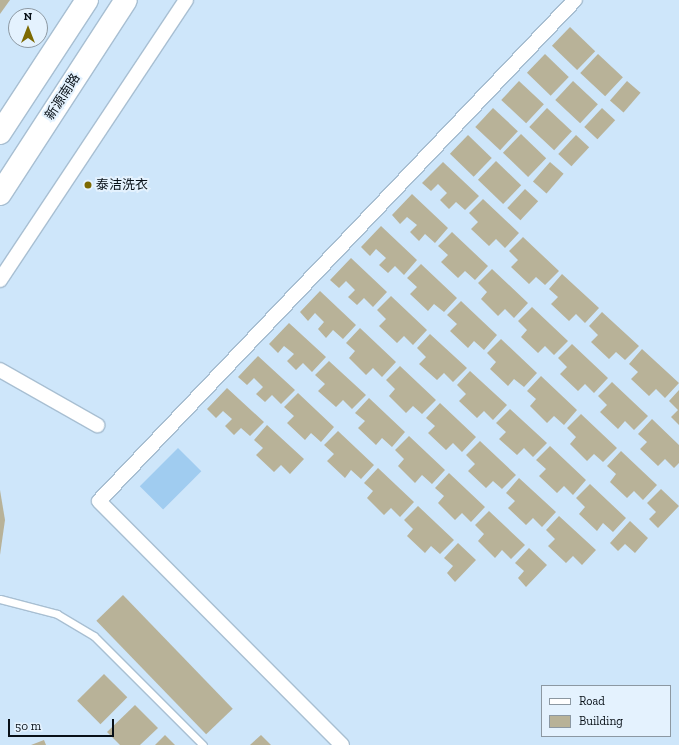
<!DOCTYPE html>
<html>
<head>
<meta charset="utf-8">
<style>
	body { margin:0 }
	#map { position:relative; width:679px; height:745px; overflow:hidden; background:#cee6fa; font-family:"Zilla Slab","Noto Sans SC",serif }
	div>[style] { position:absolute }
	.green>* { inset:0; background:#a0ccf0; transform-origin:0 0 }
	.building>* { inset:0; background:#b8b298; transform-origin:0 0 }
	.roads { filter:drop-shadow(1px 0 #a8bfd2) drop-shadow(-1px 0 #a8bfd2) drop-shadow(0 1px #a8bfd2) drop-shadow(0 -1px #a8bfd2) }
	.lane>* { height:7px; margin:-3.5px; padding:0 3.5px; transform-origin:3.5px; border-radius:3.5px; background:#fff }
	.street>* { height:14px; margin:-7px; padding:0 7px; transform-origin:7px; border-radius:7px; background:#fff }
	.primary>* { height:22px; margin:-11px; padding:0 11px; transform-origin:11px; border-radius:11px; background:#fff }
	.dots>* { width:11px; height:11px; translate:-50% -50%; box-sizing:border-box; border:2px solid #e4f2fe; border-radius:50% }
	span { translate:-50% -50%; white-space:nowrap; text-align:center; line-height:1.15; -webkit-text-stroke:4px #e4f2fe; paint-order:stroke }
	.street-label { font-size:13px; color:#081017 }
	.poi-label { font-size:13px; color:#081017 }
	.left { translate:0 -50%; text-align:left }
	.legend { position:absolute; left:541px; top:685px; width:130px; height:52px; box-sizing:border-box; background:#e4f2fe; border:1px solid #8c98a2; margin:0; padding:5px 7px; list-style:none; font-size:12px; color:#081017 }
	.legend li { display:flex; align-items:center; gap:8px; height:20px }
	.legend b { width:20px; border:1px solid #8c98a2 }
	.north { position:absolute; left:8px; top:8px; width:40px; height:40px; box-sizing:border-box; background:#e4f2fe; border:1px solid #8c98a2; border-radius:50%; rotate:0deg; font-size:11px; font-weight:700; line-height:16px; text-align:center; color:#081017 }
	.north::after { content:''; display:block; margin:auto; width:14px; height:18px; background:#7d6a02; clip-path:polygon(50% 0,100% 100%,50% 72%,0 100%) }
	.scale { position:absolute; left:8px; top:719px; width:106px; height:18px; box-sizing:border-box; border:2px solid #081017; border-top:0; padding-left:5px; font-size:12px; line-height:14px; white-space:nowrap; color:#081017; -webkit-text-stroke:3px #e4f2fe; paint-order:stroke }
</style>
</head>
<body>
<div id="map">
	<div class="green">
		<div style="left:178px;top:448px;width:33px;height:54px;rotate:45deg"></div>
	</div>
	<div class="building">
		<div style="clip-path:polygon(0 0,10px 0,0 14px)"></div>
		<div style="left:570px;top:27px;width:35px;height:26px;rotate:44deg"></div>
		<div style="left:545px;top:54px;width:33px;height:26px;rotate:44deg"></div>
		<div style="left:598px;top:54px;width:34px;height:26px;rotate:43deg"></div>
		<div style="left:519px;top:81px;width:34px;height:26px;rotate:43deg"></div>
		<div style="left:573px;top:81px;width:34px;height:26px;rotate:43deg"></div>
		<div style="left:627px;top:81px;width:18px;height:26px;rotate:41deg"></div>
		<div style="left:493px;top:108px;width:34px;height:26px;rotate:43deg"></div>
		<div style="left:547px;top:108px;width:34px;height:26px;rotate:43deg"></div>
		<div style="left:602px;top:108px;width:18px;height:26px;rotate:43deg"></div>
		<div style="left:521px;top:134px;width:35px;height:26px;rotate:44deg"></div>
		<div style="left:468px;top:135px;width:33px;height:26px;rotate:44deg"></div>
		<div style="left:576px;top:135px;width:18px;height:26px;rotate:43deg"></div>
		<div style="left:496px;top:161px;width:35px;height:26px;rotate:44deg"></div>
		<div style="clip-path:polygon(443px 162px,479px 196px,465px 210px,456px 202px,449px 209px,440px 200px,447px 193px,438px 184px,431px 191px,422px 183px)"></div>
		<div style="left:550px;top:162px;width:18px;height:26px;rotate:41deg"></div>
		<div style="left:525px;top:189px;width:18px;height:26px;rotate:43deg"></div>
		<div style="clip-path:polygon(412px 194px,448px 228px,435px 243px,425px 234px,419px 241px,410px 232px,417px 225px,407px 217px,400px 224px,392px 215px)"></div>
		<div style="clip-path:polygon(483px 199px,519px 233px,505px 248px,496px 239px,489px 246px,471px 229px,478px 222px,469px 213px)"></div>
		<div style="clip-path:polygon(381px 226px,417px 260px,404px 275px,395px 266px,388px 273px,379px 265px,386px 258px,376px 249px,370px 256px,361px 247px)"></div>
		<div style="clip-path:polygon(452px 232px,488px 266px,475px 280px,465px 271px,458px 278px,441px 262px,448px 255px,438px 246px)"></div>
		<div style="clip-path:polygon(523px 237px,559px 271px,545px 285px,536px 277px,529px 284px,511px 267px,518px 260px,509px 251px)"></div>
		<div style="clip-path:polygon(351px 258px,387px 292px,373px 307px,364px 298px,357px 305px,348px 297px,355px 290px,346px 281px,339px 288px,330px 280px)"></div>
		<div style="clip-path:polygon(421px 264px,457px 298px,444px 312px,434px 304px,428px 311px,410px 294px,417px 287px,407px 278px)"></div>
		<div style="clip-path:polygon(492px 269px,528px 303px,514px 318px,505px 309px,498px 316px,481px 299px,487px 292px,478px 283px)"></div>
		<div style="clip-path:polygon(562px 274px,599px 308px,585px 323px,576px 314px,569px 321px,551px 304px,558px 297px,549px 289px)"></div>
		<div style="clip-path:polygon(320px 291px,356px 325px,343px 339px,333px 330px,326px 338px,318px 329px,324px 322px,315px 313px,308px 321px,300px 312px)"></div>
		<div style="clip-path:polygon(391px 296px,427px 330px,413px 345px,404px 336px,397px 343px,379px 326px,386px 319px,377px 310px)"></div>
		<div style="clip-path:polygon(461px 301px,497px 335px,484px 350px,474px 341px,468px 348px,450px 331px,457px 324px,447px 315px)"></div>
		<div style="clip-path:polygon(532px 307px,568px 341px,554px 355px,545px 346px,538px 353px,521px 337px,527px 330px,518px 321px)"></div>
		<div style="clip-path:polygon(602px 312px,639px 346px,625px 360px,616px 352px,609px 359px,591px 342px,598px 335px,589px 326px)"></div>
		<div style="clip-path:polygon(289px 323px,326px 357px,312px 372px,303px 363px,296px 370px,287px 361px,294px 354px,284px 346px,278px 353px,269px 344px)"></div>
		<div style="clip-path:polygon(360px 328px,396px 362px,382px 377px,373px 368px,366px 375px,349px 358px,355px 351px,346px 343px)"></div>
		<div style="clip-path:polygon(430px 334px,467px 368px,453px 382px,444px 373px,437px 380px,419px 364px,426px 357px,417px 348px)"></div>
		<div style="clip-path:polygon(501px 339px,537px 373px,524px 387px,514px 379px,508px 386px,490px 369px,496px 362px,487px 353px)"></div>
		<div style="clip-path:polygon(572px 344px,608px 378px,594px 393px,585px 384px,578px 391px,560px 374px,567px 367px,558px 358px)"></div>
		<div style="clip-path:polygon(642px 349px,679px 383px,665px 398px,656px 389px,649px 396px,631px 379px,638px 372px,629px 364px)"></div>
		<div style="clip-path:polygon(258px 356px,295px 390px,281px 404px,272px 395px,265px 402px,256px 394px,263px 387px,254px 378px,247px 385px,238px 377px)"></div>
		<div style="clip-path:polygon(329px 361px,366px 395px,352px 409px,343px 400px,336px 407px,318px 391px,325px 384px,315px 375px)"></div>
		<div style="clip-path:polygon(400px 366px,436px 400px,422px 414px,413px 406px,406px 413px,389px 396px,395px 389px,386px 380px)"></div>
		<div style="clip-path:polygon(470px 371px,507px 405px,493px 420px,484px 411px,477px 418px,459px 401px,466px 394px,457px 385px)"></div>
		<div style="clip-path:polygon(541px 376px,577px 410px,564px 425px,554px 416px,547px 423px,530px 406px,536px 399px,527px 391px)"></div>
		<div style="clip-path:polygon(612px 382px,648px 416px,634px 430px,625px 421px,618px 429px,600px 412px,607px 405px,598px 396px)"></div>
		<div style="clip-path:polygon(227px 388px,264px 422px,250px 436px,241px 428px,234px 435px,225px 426px,232px 419px,223px 411px,216px 418px,207px 409px)"></div>
		<div style="clip-path:polygon(679px 390px,679px 425px,671px 417px,678px 410px,669px 401px)"></div>
		<div style="clip-path:polygon(298px 393px,334px 427px,321px 442px,311px 433px,305px 440px,287px 423px,294px 416px,284px 407px)"></div>
		<div style="clip-path:polygon(369px 398px,405px 432px,392px 447px,382px 438px,376px 445px,358px 428px,365px 421px,355px 413px)"></div>
		<div style="clip-path:polygon(440px 403px,476px 437px,462px 452px,453px 443px,446px 450px,428px 433px,435px 426px,426px 418px)"></div>
		<div style="clip-path:polygon(510px 409px,547px 443px,533px 457px,524px 448px,517px 455px,499px 439px,506px 432px,496px 423px)"></div>
		<div style="clip-path:polygon(581px 414px,617px 448px,603px 462px,594px 454px,587px 461px,570px 444px,576px 437px,567px 428px)"></div>
		<div style="clip-path:polygon(652px 419px,679px 445px,679px 463px,674px 468px,665px 459px,658px 466px,640px 449px,647px 442px,638px 434px)"></div>
		<div style="clip-path:polygon(267px 425px,304px 459px,290px 474px,281px 465px,274px 472px,256px 455px,263px 448px,254px 440px)"></div>
		<div style="clip-path:polygon(338px 431px,374px 465px,361px 479px,351px 470px,345px 478px,327px 461px,334px 454px,324px 445px)"></div>
		<div style="clip-path:polygon(409px 436px,445px 470px,432px 484px,422px 475px,415px 483px,398px 466px,404px 459px,395px 450px)"></div>
		<div style="clip-path:polygon(480px 441px,516px 475px,502px 489px,493px 481px,486px 488px,468px 471px,475px 464px,466px 455px)"></div>
		<div style="clip-path:polygon(550px 446px,586px 480px,573px 495px,564px 486px,557px 493px,539px 476px,546px 469px,536px 460px)"></div>
		<div style="clip-path:polygon(621px 451px,657px 485px,643px 500px,634px 491px,627px 498px,610px 482px,616px 474px,607px 466px)"></div>
		<div style="clip-path:polygon(378px 468px,414px 502px,400px 517px,391px 508px,384px 515px,367px 498px,373px 491px,364px 483px)"></div>
		<div style="clip-path:polygon(449px 473px,485px 507px,471px 522px,462px 513px,455px 520px,438px 503px,444px 496px,435px 488px)"></div>
		<div style="clip-path:polygon(519px 478px,556px 512px,542px 527px,533px 518px,526px 525px,508px 508px,515px 501px,506px 493px)"></div>
		<div style="clip-path:polygon(590px 484px,626px 518px,613px 532px,603px 523px,597px 531px,579px 514px,585px 507px,576px 498px)"></div>
		<div style="clip-path:polygon(661px 489px,679px 506px,658px 528px,649px 519px,656px 512px,647px 503px)"></div>
		<div style="clip-path:polygon(0 490px,5px 520px,0 555px)"></div>
		<div style="clip-path:polygon(418px 506px,454px 540px,440px 554px,431px 546px,425px 553px,407px 536px,413px 529px,404px 520px)"></div>
		<div style="clip-path:polygon(489px 511px,525px 545px,511px 559px,502px 550px,495px 558px,478px 541px,484px 534px,475px 525px)"></div>
		<div style="clip-path:polygon(559px 516px,596px 550px,582px 565px,573px 556px,566px 563px,548px 546px,555px 539px,546px 530px)"></div>
		<div style="clip-path:polygon(630px 521px,648px 538px,635px 553px,625px 544px,618px 551px,610px 543px)"></div>
		<div style="clip-path:polygon(458px 543px,476px 560px,455px 582px,447px 573px,453px 566px,444px 558px)"></div>
		<div style="clip-path:polygon(529px 548px,547px 565px,526px 587px,518px 578px,524px 571px,515px 563px)"></div>
		<div style="left:123px;top:595px;width:158px;height:37px;rotate:46deg"></div>
		<div style="left:104px;top:674px;width:33px;height:38px;rotate:45deg"></div>
		<div style="clip-path:polygon(135px 705px,158px 728px,140px 745px,120px 745px,107px 732px)"></div>
		<div style="clip-path:polygon(165px 735px,175px 745px,155px 745px)"></div>
		<div style="clip-path:polygon(261px 735px,271px 745px,250px 745px)"></div>
		<div style="clip-path:polygon(44px 740px,46px 745px,31px 745px)"></div>
	</div>
	<div class="roads">
		<div class="lane">
			<div style="left:0;top:599px;width:59px;rotate:14.7deg"></div>
			<div style="left:57px;top:614px;width:43px;rotate:30.7deg"></div>
			<div style="left:94px;top:636px;width:154px;rotate:45deg"></div>
		</div>
		<div class="street">
			<div style="left:0;top:280px;width:336px;rotate:-56.4deg"></div>
			<div style="left:0;top:370px;width:112px;rotate:29.6deg"></div>
			<div style="left:342px;top:745px;width:344px;rotate:-134.9deg"></div>
			<div style="left:99px;top:501px;width:691px;rotate:-46.47deg"></div>
		</div>
		<div class="primary">
			<div style="left:0;top:133px;width:159px;rotate:-56.8deg"></div>
			<div style="left:0;top:194px;width:231px;rotate:-57deg"></div>
		</div>
	</div>
	<div class="dots">
		<div style="left:88px;top:185px;background:#7d6a02"></div>
	</div>
	<div class="street-label">
		<span style="left:63px;top:97px;rotate:-57deg">新源南路</span>
	</div>
	<div class="poi-label">
		<span class="left" style="left:96px;top:185px">泰洁洗衣</span>
	</div>
	<ul class="legend">
	<li><b style="height:5px;background:#fff"></b>Road</li>
	<li><b style="height:11px;background:#b8b298"></b>Building</li>
	</ul>
	<div class="north">N</div>
	<div class="scale">50 m</div>
</div>
</body>
</html>
